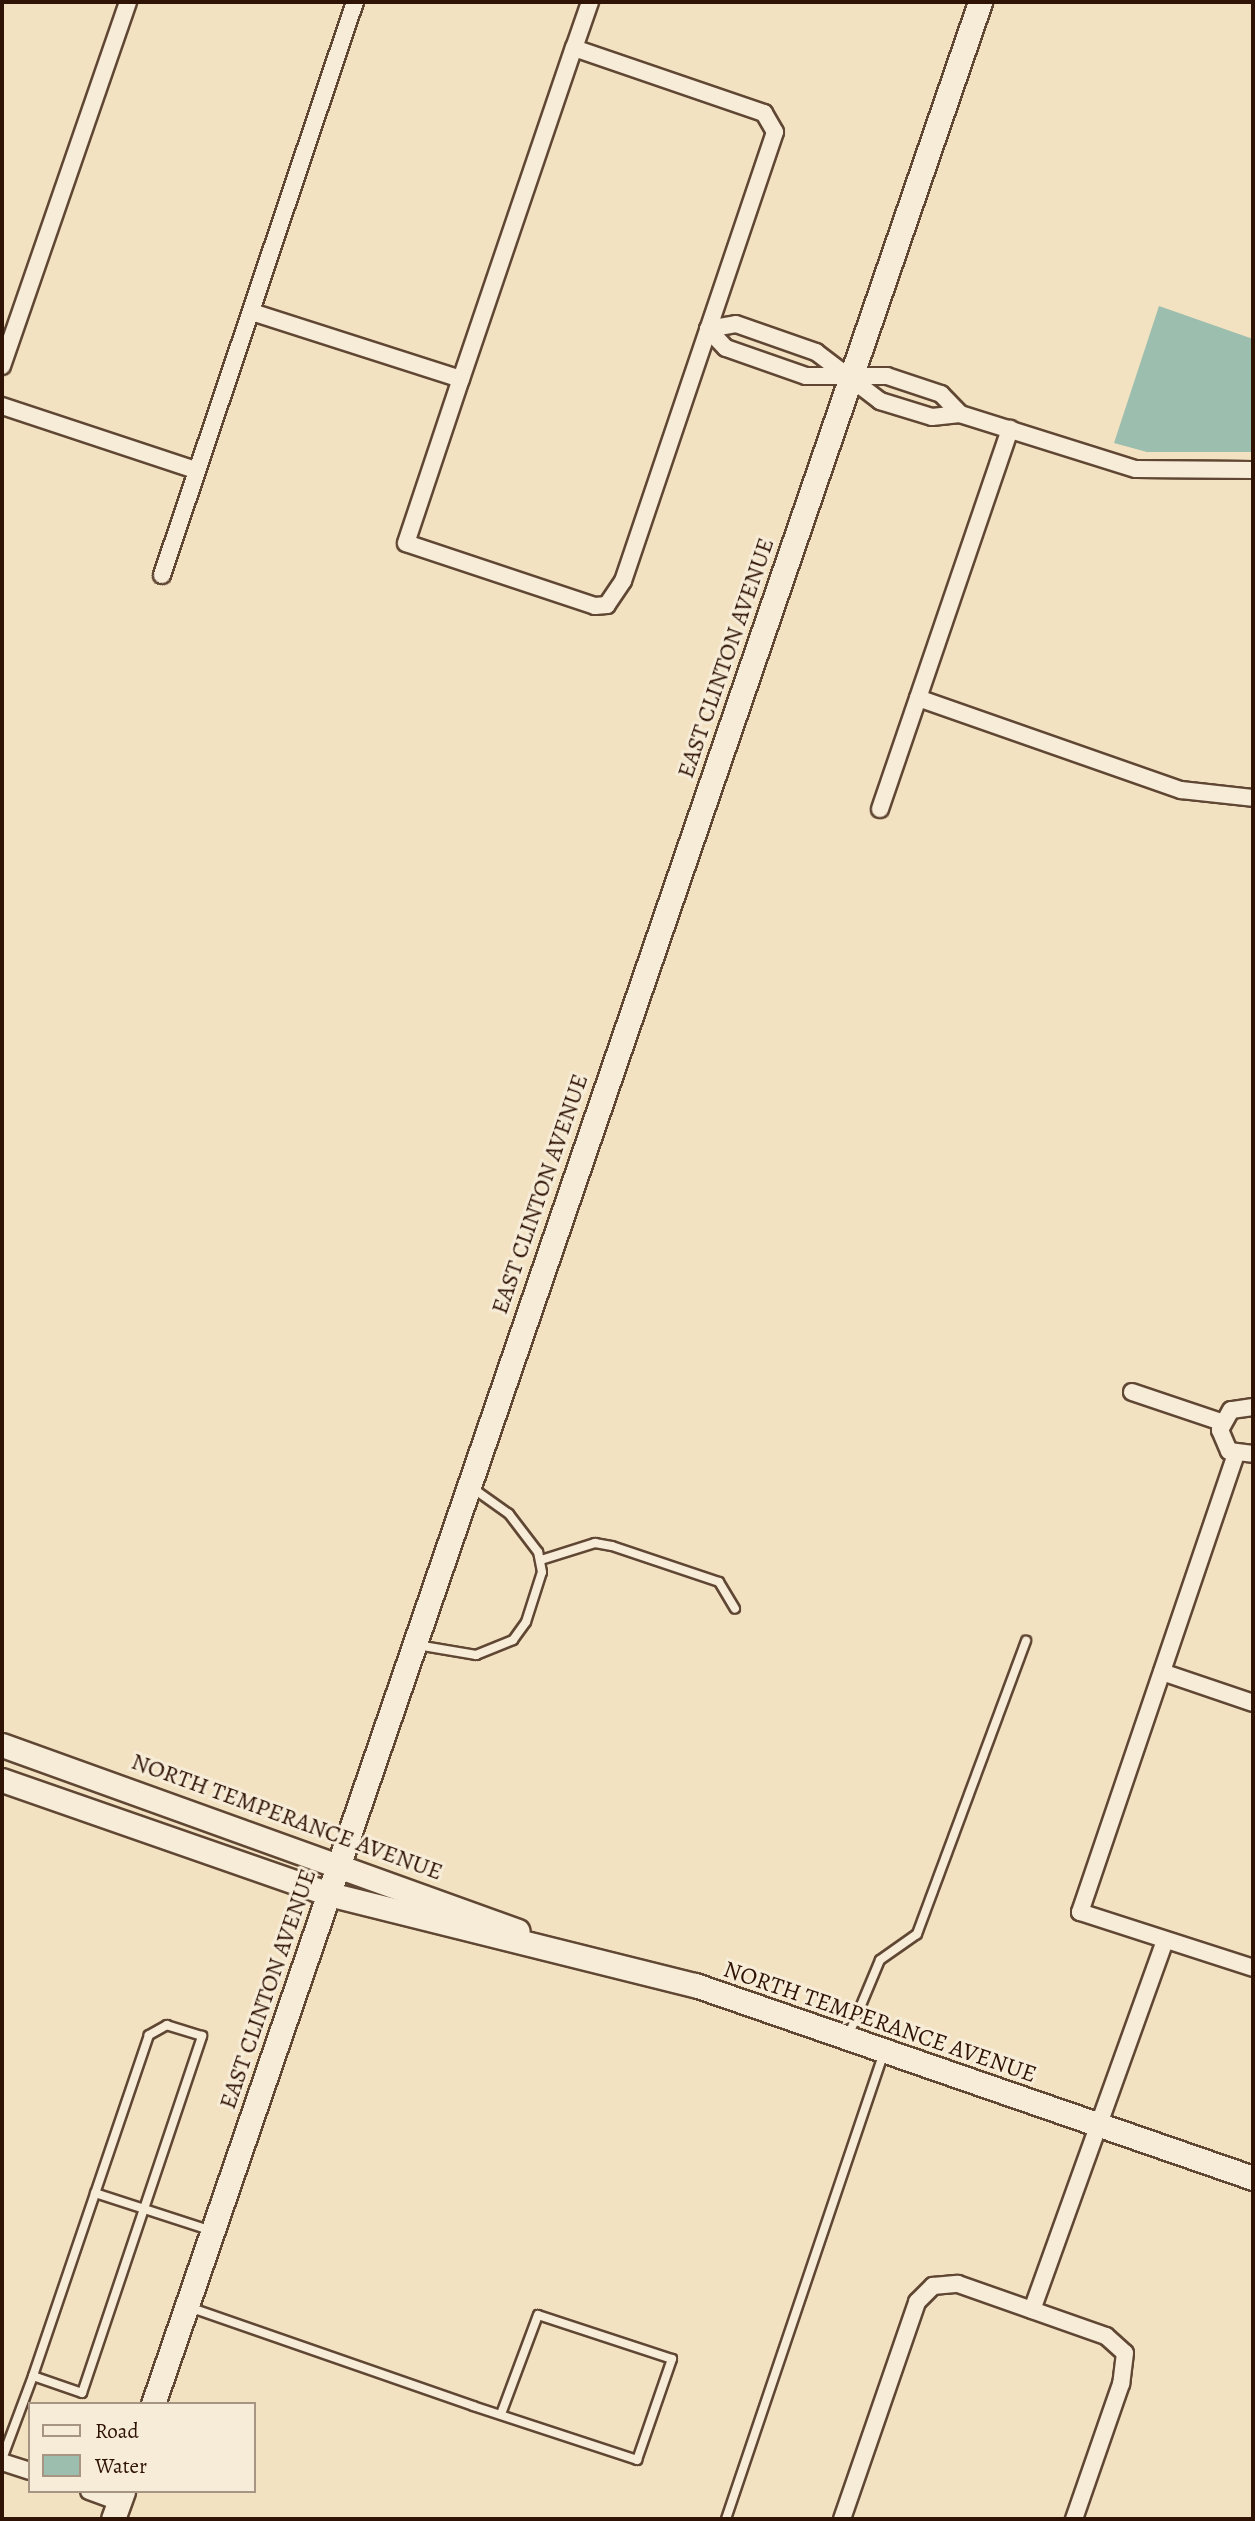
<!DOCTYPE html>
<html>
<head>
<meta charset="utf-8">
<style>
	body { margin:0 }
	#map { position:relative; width:1255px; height:2521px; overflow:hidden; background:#f2e2c2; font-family:Alegreya,serif }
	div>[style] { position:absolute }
	.water>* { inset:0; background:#9cbeae }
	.roads { filter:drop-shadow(2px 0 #604734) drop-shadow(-2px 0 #604734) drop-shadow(0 2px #604734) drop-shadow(0 -2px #604734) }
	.lane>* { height:8px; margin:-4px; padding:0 4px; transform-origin:4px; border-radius:4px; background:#f7ecd7 }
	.street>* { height:16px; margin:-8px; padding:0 8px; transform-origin:8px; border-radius:8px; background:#f7ecd7 }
	.secondary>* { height:23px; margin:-11.5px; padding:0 11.5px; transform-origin:11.5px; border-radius:11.5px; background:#f7ecd7 }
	span { translate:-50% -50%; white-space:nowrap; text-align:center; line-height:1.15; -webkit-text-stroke:6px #f7ecd7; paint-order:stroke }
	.street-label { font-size:24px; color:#2f1304 }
	.frame { position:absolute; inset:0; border:4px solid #2f1304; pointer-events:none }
	.legend { position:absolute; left:28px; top:2402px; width:228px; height:91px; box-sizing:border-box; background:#f7ecd7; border:2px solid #a79583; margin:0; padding:9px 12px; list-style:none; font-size:21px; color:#2f1304 }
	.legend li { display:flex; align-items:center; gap:14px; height:35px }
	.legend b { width:35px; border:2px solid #a79583 }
</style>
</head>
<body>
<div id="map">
	<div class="water">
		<div style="clip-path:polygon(1159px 306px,1253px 339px,1253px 452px,1147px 452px,1114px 443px)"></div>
	</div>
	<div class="roads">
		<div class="lane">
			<div style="left:541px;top:1560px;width:57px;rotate:-17.5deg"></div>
			<div style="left:595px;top:1543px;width:17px;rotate:10deg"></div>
			<div style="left:612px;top:1546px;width:113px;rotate:18.6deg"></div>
			<div style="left:719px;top:1582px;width:31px;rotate:59deg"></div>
			<div style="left:417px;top:1645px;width:60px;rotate:9.6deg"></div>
			<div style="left:476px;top:1655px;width:40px;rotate:-22deg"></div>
			<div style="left:513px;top:1640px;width:22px;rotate:-54deg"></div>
			<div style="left:526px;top:1622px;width:52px;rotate:-72.3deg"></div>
			<div style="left:542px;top:1572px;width:20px;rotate:-101deg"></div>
			<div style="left:538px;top:1552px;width:48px;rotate:-127.3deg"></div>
			<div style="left:509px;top:1514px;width:47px;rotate:-144.6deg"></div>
			<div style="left:849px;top:2034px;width:80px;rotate:-67.3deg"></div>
			<div style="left:880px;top:1960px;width:45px;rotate:-35.1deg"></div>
			<div style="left:917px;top:1934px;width:313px;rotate:-69.6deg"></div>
			<div style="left:95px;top:2193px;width:120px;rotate:18deg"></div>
			<div style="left:189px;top:2307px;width:301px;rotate:19.2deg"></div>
			<div style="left:473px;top:2406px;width:173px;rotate:18.2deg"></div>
			<div style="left:637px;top:2460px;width:107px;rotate:-70.9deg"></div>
			<div style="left:672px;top:2359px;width:141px;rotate:-161.8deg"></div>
			<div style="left:538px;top:2315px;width:106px;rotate:110.5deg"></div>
			<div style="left:2px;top:2459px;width:89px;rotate:-69.5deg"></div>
			<div style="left:33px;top:2376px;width:52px;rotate:19.1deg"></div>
			<div style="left:82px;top:2393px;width:377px;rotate:-71.4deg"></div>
			<div style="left:202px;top:2036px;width:37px;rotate:-163deg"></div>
			<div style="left:167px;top:2025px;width:21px;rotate:151deg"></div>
			<div style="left:149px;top:2035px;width:360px;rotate:108.8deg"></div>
			<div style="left:726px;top:2519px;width:492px;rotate:-71.3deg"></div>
		</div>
		<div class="street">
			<div style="left:574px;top:48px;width:201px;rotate:18.9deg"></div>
			<div style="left:764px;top:113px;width:22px;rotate:60deg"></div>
			<div style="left:775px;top:132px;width:474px;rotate:108.7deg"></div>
			<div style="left:623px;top:581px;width:29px;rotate:124deg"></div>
			<div style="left:607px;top:605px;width:12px;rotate:175deg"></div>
			<div style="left:595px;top:606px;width:199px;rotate:-161.6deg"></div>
			<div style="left:406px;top:543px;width:173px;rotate:-71.5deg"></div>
			<div style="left:461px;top:379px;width:350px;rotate:-71.2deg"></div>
			<div style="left:574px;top:48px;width:49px;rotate:-70.8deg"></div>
			<div style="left:252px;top:312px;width:219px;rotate:17.8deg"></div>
			<div style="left:708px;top:329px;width:28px;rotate:-10deg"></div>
			<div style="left:736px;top:324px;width:85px;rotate:19.3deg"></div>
			<div style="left:816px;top:352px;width:81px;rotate:37.4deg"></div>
			<div style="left:880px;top:401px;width:54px;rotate:17.1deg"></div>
			<div style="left:932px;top:417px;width:28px;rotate:-6deg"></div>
			<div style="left:960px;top:414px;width:184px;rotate:17.4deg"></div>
			<div style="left:1136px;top:469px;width:117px;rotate:0.5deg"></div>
			<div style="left:708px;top:329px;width:26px;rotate:47deg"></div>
			<div style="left:726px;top:348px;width:85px;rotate:19.3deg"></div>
			<div style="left:806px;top:376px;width:81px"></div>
			<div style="left:887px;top:376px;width:57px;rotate:18.4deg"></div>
			<div style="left:941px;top:394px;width:28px;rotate:46deg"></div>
			<div style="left:2px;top:366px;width:385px;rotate:-70.9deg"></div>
			<div style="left:2px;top:406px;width:204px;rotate:18.3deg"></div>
			<div style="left:162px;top:575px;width:605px;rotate:-71.39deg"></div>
			<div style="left:918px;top:698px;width:279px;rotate:19.3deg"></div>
			<div style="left:1181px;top:790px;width:72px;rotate:6.3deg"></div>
			<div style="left:880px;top:809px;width:402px;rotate:-71.1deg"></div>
			<div style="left:1132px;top:1392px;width:94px;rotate:18.6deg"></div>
			<div style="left:1253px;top:1407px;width:22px;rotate:172deg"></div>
			<div style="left:1231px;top:1410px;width:23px;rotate:119deg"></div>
			<div style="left:1220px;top:1430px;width:23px;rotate:67deg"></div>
			<div style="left:1229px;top:1451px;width:24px;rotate:7deg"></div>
			<div style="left:1236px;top:1454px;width:484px;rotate:108.8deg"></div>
			<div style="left:1080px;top:1912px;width:182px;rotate:17.9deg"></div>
			<div style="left:1162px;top:1672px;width:96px;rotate:18.8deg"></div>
			<div style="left:1032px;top:2310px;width:393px;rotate:-70.2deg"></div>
			<div style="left:2px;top:2462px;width:29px;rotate:18deg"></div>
			<div style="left:89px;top:2491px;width:32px;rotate:20deg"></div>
			<div style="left:842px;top:2519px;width:230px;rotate:-70.9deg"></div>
			<div style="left:917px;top:2302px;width:23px;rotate:-45deg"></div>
			<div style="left:933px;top:2286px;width:25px;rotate:-5deg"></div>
			<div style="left:958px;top:2284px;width:157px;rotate:19.4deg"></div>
			<div style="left:1106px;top:2336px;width:25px;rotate:42deg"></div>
			<div style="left:1125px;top:2353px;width:31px;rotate:97deg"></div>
			<div style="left:1121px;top:2384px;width:143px;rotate:109.2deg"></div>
		</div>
		<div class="secondary">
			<div style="left:2px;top:1745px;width:548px;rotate:19.82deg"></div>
			<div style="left:2px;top:1780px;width:346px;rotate:19.2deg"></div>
			<div style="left:329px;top:1894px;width:377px;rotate:14deg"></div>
			<div style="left:695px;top:1985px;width:590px;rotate:19.08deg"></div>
			<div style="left:153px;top:2404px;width:2540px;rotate:-71deg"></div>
			<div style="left:113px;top:2519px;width:30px;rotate:-70deg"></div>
		</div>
	</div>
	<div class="street-label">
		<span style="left:726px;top:658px;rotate:-71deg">EAST CLINTON AVENUE</span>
		<span style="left:540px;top:1194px;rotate:-71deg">EAST CLINTON AVENUE</span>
		<span style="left:287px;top:1817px;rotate:20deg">NORTH TEMPERANCE AVENUE</span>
		<span style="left:268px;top:1989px;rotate:-71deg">EAST CLINTON AVENUE</span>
		<span style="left:880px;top:2022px;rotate:19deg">NORTH TEMPERANCE AVENUE</span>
	</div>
	<div class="frame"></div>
	<ul class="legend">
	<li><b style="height:9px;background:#f7ecd7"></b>Road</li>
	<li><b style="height:19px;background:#9cbeae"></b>Water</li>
	</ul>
</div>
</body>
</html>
